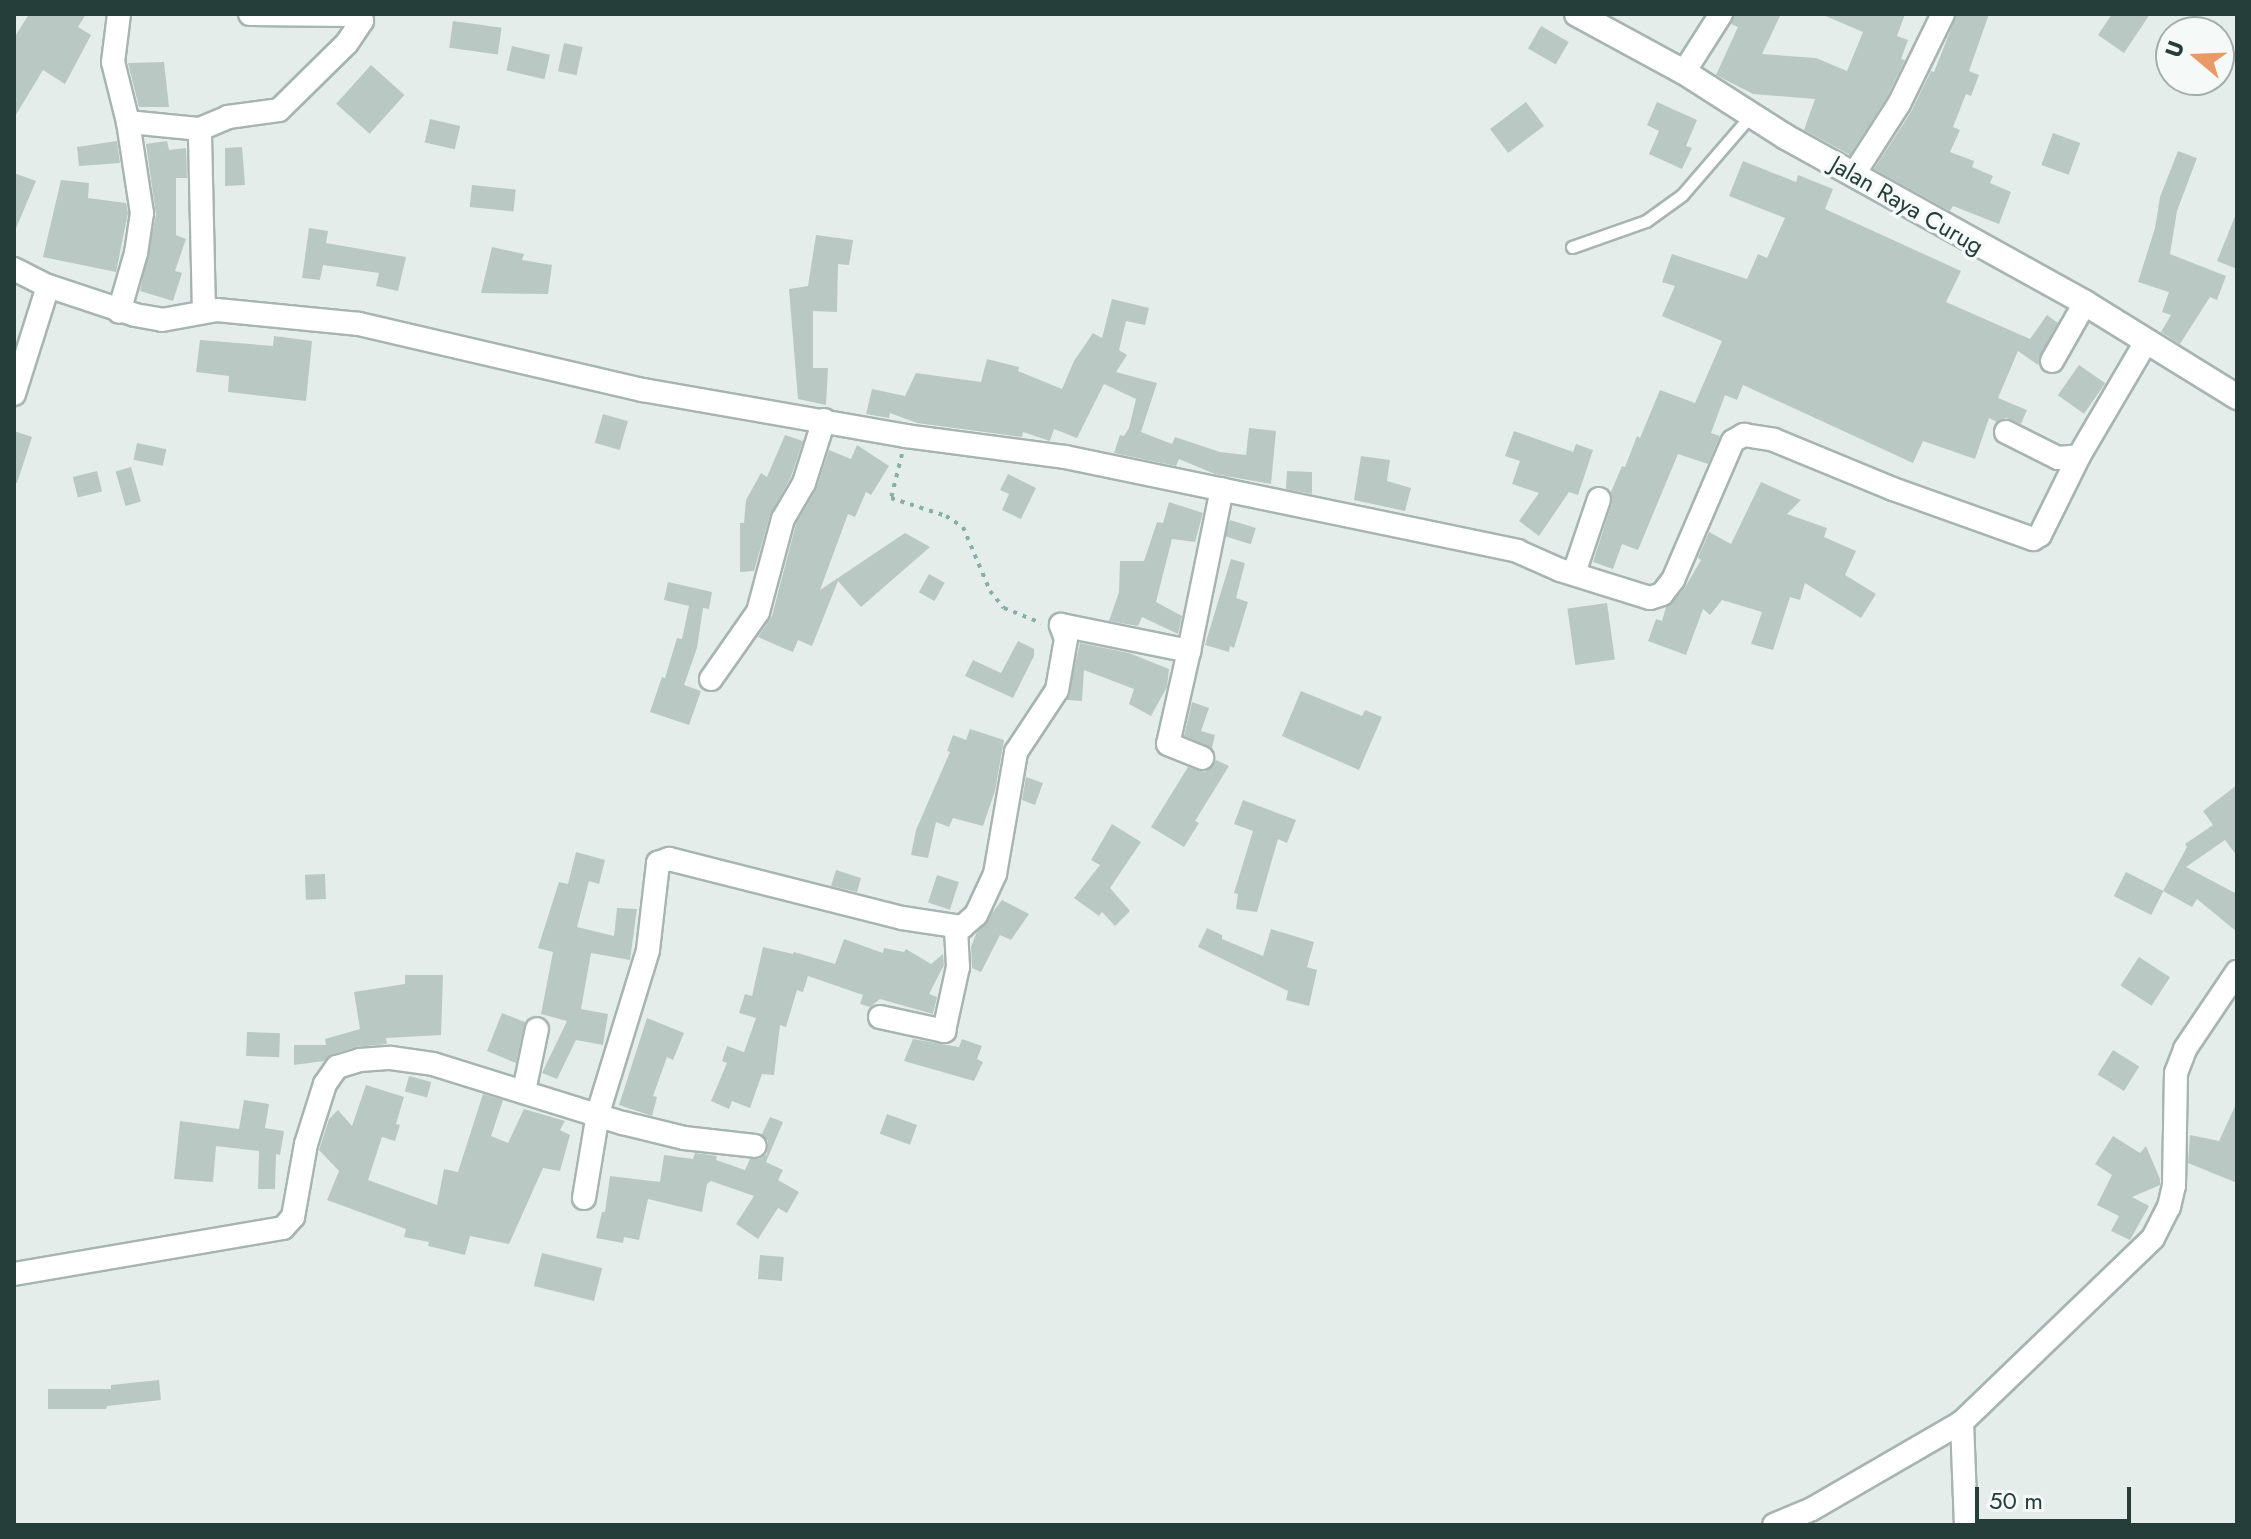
<!DOCTYPE html>
<html>
<head>
<meta charset="utf-8">
<style>
	body { margin:0 }
	#map { position:relative; width:2251px; height:1539px; overflow:hidden; background:#e4edea; font-family:Jost,sans-serif }
	div>[style] { position:absolute }
	.building>* { inset:0; background:#bac8c4; transform-origin:0 0 }
	.path>* { height:4px; margin-top:-2px; transform-origin:0; background:repeating-linear-gradient(90deg,#87afa8 0 4px,transparent 0 10px) }
	.roads { filter:drop-shadow(2px 0 #a7b5b2) drop-shadow(-2px 0 #a7b5b2) drop-shadow(0 2px #a7b5b2) drop-shadow(0 -2px #a7b5b2) }
	.lane>* { height:11px; margin:-5.5px; padding:0 5.5px; transform-origin:5.5px; border-radius:5.5px; background:#fff }
	.street>* { height:22px; margin:-11px; padding:0 11px; transform-origin:11px; border-radius:11px; background:#fff }
	.secondary>* { height:24px; margin:-12px; padding:0 12px; transform-origin:12px; border-radius:12px; background:#fff }
	span { translate:-50% -50%; white-space:nowrap; text-align:center; line-height:1.15; -webkit-text-stroke:7px #f5f9f8; paint-order:stroke }
	.street-label { font-size:24px; color:#253e3a }
	.frame { position:absolute; inset:0; border:16px solid #253e3a; pointer-events:none }
	.north { position:absolute; left:2155px; top:16px; width:80px; height:80px; box-sizing:border-box; background:#f5f9f8; border:2px solid #a2aeac; border-radius:50%; rotate:289deg; font-size:22px; font-weight:700; line-height:32px; text-align:center; color:#253e3a }
	.north::after { content:''; display:block; margin:auto; width:28px; height:36px; background:#ea9865; clip-path:polygon(50% 0,100% 100%,50% 72%,0 100%) }
	.scale { position:absolute; left:1975px; top:1487px; width:156px; height:36px; box-sizing:border-box; border:4px solid #253e3a; border-top:0; padding-left:10px; font-size:24px; line-height:28px; white-space:nowrap; color:#253e3a; -webkit-text-stroke:6px #f5f9f8; paint-order:stroke }
</style>
</head>
<body>
<div id="map">
	<div class="building">
		<div style="clip-path:polygon(29px 14px,86px 14px,78px 27px,91px 35px,65px 84px,43px 70px,14px 118px,14px 38px)"></div>
		<div style="clip-path:polygon(1735px 14px,1781px 14px,1762px 54px,1816px 58px,1847px 71px,1863px 32px,1821px 14px,1905px 14px,1897px 36px,1908px 40px,1901px 59px,1905px 60px,1887px 97px,1850px 155px,1804px 130px,1815px 99px,1753px 94px,1716px 75px,1738px 27px,1731px 24px)"></div>
		<div style="clip-path:polygon(1957px 14px,1989px 14px,1969px 71px,1979px 75px,1971px 96px,1966px 94px,1953px 127px,1960px 130px,1950px 152px,1974px 161px,1972px 167px,1993px 176px,1990px 183px,2011px 192px,1999px 224px,1953px 206px,1950px 211px,1874px 169px,1911px 112px,1931px 71px,1934px 72px)"></div>
		<div style="clip-path:polygon(2112px 14px,2150px 14px,2124px 53px,2098px 35px)"></div>
		<div style="left:453px;top:21px;width:49px;height:27px;rotate:8deg"></div>
		<div style="left:1541px;top:26px;width:32px;height:26px;rotate:30deg"></div>
		<div style="left:564px;top:43px;width:19px;height:29px;rotate:12deg"></div>
		<div style="left:512px;top:46px;width:39px;height:25px;rotate:13deg"></div>
		<div style="clip-path:polygon(164px 62px,169px 107px,139px 107px,128px 63px)"></div>
		<div style="left:371px;top:65px;width:45px;height:52px;rotate:42deg"></div>
		<div style="left:1526px;top:102px;width:30px;height:45px;rotate:53deg"></div>
		<div style="clip-path:polygon(1657px 102px,1697px 120px,1686px 146px,1692px 148px,1682px 169px,1649px 154px,1659px 131px,1647px 125px)"></div>
		<div style="left:430px;top:119px;width:31px;height:24px;rotate:13deg"></div>
		<div style="left:2053px;top:133px;width:29px;height:34px;rotate:20deg"></div>
		<div style="clip-path:polygon(117px 141px,120px 163px,79px 166px,77px 147px)"></div>
		<div style="clip-path:polygon(167px 141px,169px 150px,186px 148px,187px 178px,176px 178px,176px 235px,186px 239px,175px 271px,182px 273px,173px 301px,140px 291px,156px 215px,146px 144px)"></div>
		<div style="clip-path:polygon(242px 147px,245px 185px,225px 186px,225px 148px)"></div>
		<div style="clip-path:polygon(2178px 151px,2197px 158px,2177px 211px,2170px 254px,2226px 276px,2217px 300px,2210px 297px,2180px 344px,2161px 332px,2171px 315px,2162px 312px,2169px 292px,2138px 282px,2155px 228px,2160px 197px)"></div>
		<div style="clip-path:polygon(1743px 161px,1796px 182px,1798px 175px,1833px 189px,1825px 209px,1961px 271px,1946px 302px,2030px 339px,2047px 315px,2058px 323px,2038px 365px,2018px 351px,1998px 398px,2027px 410px,2021px 424px,2006px 418px,1997px 422px,1989px 418px,1975px 459px,1923px 441px,1913px 463px,1743px 385px,1737px 400px,1725px 395px,1711px 433px,1720px 436px,1708px 464px,1678px 454px,1638px 550px,1622px 544px,1613px 569px,1593px 562px,1612px 503px,1611px 492px,1622px 466px,1625px 467px,1637px 436px,1640px 438px,1660px 390px,1695px 403px,1722px 341px,1662px 316px,1675px 286px,1662px 282px,1672px 254px,1747px 279px,1758px 254px,1767px 258px,1785px 218px,1729px 196px)"></div>
		<div style="clip-path:polygon(14px 173px,36px 181px,14px 233px)"></div>
		<div style="clip-path:polygon(61px 180px,89px 183px,88px 198px,126px 203px,128px 213px,116px 272px,43px 257px)"></div>
		<div style="left:472px;top:185px;width:44px;height:22px;rotate:6deg"></div>
		<div style="clip-path:polygon(2236px 214px,2237px 214px,2237px 269px,2217px 261px)"></div>
		<div style="clip-path:polygon(309px 228px,328px 231px,326px 243px,406px 257px,398px 291px,376px 286px,379px 273px,323px 265px,320px 280px,302px 278px)"></div>
		<div style="clip-path:polygon(816px 235px,853px 240px,849px 265px,838px 264px,837px 312px,813px 311px,813px 368px,828px 368px,826px 405px,798px 399px,789px 289px,808px 286px)"></div>
		<div style="clip-path:polygon(492px 247px,524px 254px,522px 260px,552px 265px,548px 294px,481px 293px)"></div>
		<div style="clip-path:polygon(1112px 299px,1149px 308px,1145px 325px,1126px 321px,1119px 350px,1127px 355px,1116px 372px,1157px 383px,1141px 432px,1172px 444px,1175px 437px,1220px 452px,1246px 455px,1249px 428px,1276px 431px,1271px 484px,1215px 474px,1179px 459px,1176px 466px,1114px 453px,1120px 435px,1124px 436px,1129px 428px,1136px 399px,1104px 384px,1077px 438px,1054px 429px,1050px 441px,1023px 432px,1022px 437px,917px 423px,890px 413px,889px 418px,866px 414px,872px 389px,905px 396px,916px 373px,981px 382px,987px 359px,1019px 367px,1018px 371px,1062px 389px,1074px 361px,1093px 333px,1102px 338px)"></div>
		<div style="clip-path:polygon(274px 336px,312px 341px,306px 401px,228px 392px,229px 376px,196px 372px,200px 340px,273px 346px)"></div>
		<div style="left:2079px;top:365px;width:32px;height:37px;rotate:35deg"></div>
		<div style="left:603px;top:414px;width:26px;height:30px;rotate:16deg"></div>
		<div style="clip-path:polygon(14px 431px,32px 437px,17px 483px,14px 482px)"></div>
		<div style="clip-path:polygon(1514px 431px,1573px 452px,1576px 444px,1593px 450px,1578px 495px,1569px 492px,1539px 536px,1519px 521px,1539px 493px,1512px 484px,1520px 461px,1505px 456px)"></div>
		<div style="clip-path:polygon(785px 435px,803px 441px,791px 477px,770px 515px,754px 571px,740px 572px,740px 523px,744px 523px,746px 500px,761px 473px,767px 477px)"></div>
		<div style="left:137px;top:443px;width:30px;height:17px;rotate:12deg"></div>
		<div style="clip-path:polygon(857px 445px,889px 466px,871px 495px,866px 492px,855px 517px,848px 514px,820px 590px,905px 533px,930px 547px,861px 607px,838px 581px,812px 646px,798px 640px,793px 652px,783px 648px,758px 637px,772px 616px,796px 524px,816px 490px,829px 450px,851px 459px)"></div>
		<div style="clip-path:polygon(1361px 456px,1390px 460px,1387px 481px,1411px 488px,1405px 511px,1354px 500px)"></div>
		<div style="left:131px;top:467px;width:36px;height:16px;rotate:74deg"></div>
		<div style="left:97px;top:471px;width:21px;height:25px;rotate:76deg"></div>
		<div style="clip-path:polygon(1287px 471px,1312px 472px,1312px 494px,1286px 489px)"></div>
		<div style="clip-path:polygon(1008px 474px,1036px 488px,1021px 519px,1002px 510px,1009px 494px,1000px 490px)"></div>
		<div style="clip-path:polygon(1761px 482px,1801px 500px,1787px 514px,1827px 528px,1824px 537px,1856px 551px,1845px 575px,1876px 594px,1861px 618px,1805px 583px,1800px 600px,1790px 597px,1773px 650px,1751px 644px,1762px 612px,1722px 600px,1710px 615px,1703px 609px,1686px 655px,1648px 641px,1656px 619px,1662px 621px,1666px 607px,1684px 589px,1701px 560px,1698px 558px,1709px 532px,1731px 544px)"></div>
		<div style="clip-path:polygon(1169px 502px,1203px 513px,1195px 542px,1172px 539px,1156px 602px,1182px 616px,1178px 634px,1142px 617px,1138px 626px,1109px 621px,1119px 592px,1120px 561px,1144px 561px,1157px 522px,1163px 523px)"></div>
		<div style="left:1230px;top:520px;width:27px;height:17px;rotate:17deg"></div>
		<div style="clip-path:polygon(1231px 559px,1245px 563px,1236px 598px,1248px 602px,1234px 648px,1230px 646px,1229px 652px,1205px 645px)"></div>
		<div style="left:929px;top:574px;width:18px;height:21px;rotate:29deg"></div>
		<div style="clip-path:polygon(668px 582px,712px 592px,709px 609px,703px 608px,697px 648px,684px 685px,701px 691px,689px 725px,650px 712px,662px 677px,665px 678px,677px 638px,682px 639px,689px 606px,664px 600px)"></div>
		<div style="left:1607px;top:603px;width:57px;height:40px;rotate:82deg"></div>
		<div style="clip-path:polygon(1018px 641px,1034px 649px,1034px 656px,1013px 698px,965px 676px,973px 660px,1001px 673px)"></div>
		<div style="clip-path:polygon(1080px 643px,1129px 653px,1169px 669px,1167px 687px,1151px 716px,1129px 704px,1134px 689px,1084px 670px,1082px 701px,1067px 700px)"></div>
		<div style="clip-path:polygon(1301px 691px,1362px 716px,1365px 710px,1382px 717px,1359px 770px,1282px 736px)"></div>
		<div style="clip-path:polygon(1192px 702px,1209px 708px,1201px 731px,1215px 735px,1212px 748px,1184px 736px)"></div>
		<div style="clip-path:polygon(970px 729px,1004px 740px,995px 791px,983px 826px,953px 818px,949px 827px,936px 822px,928px 858px,911px 855px,916px 830px,950px 752px,947px 751px,953px 735px,966px 740px)"></div>
		<div style="clip-path:polygon(1216px 760px,1229px 766px,1195px 821px,1199px 823px,1184px 847px,1151px 827px,1188px 767px,1205px 772px)"></div>
		<div style="clip-path:polygon(1026px 777px,1043px 783px,1035px 805px,1022px 800px)"></div>
		<div style="clip-path:polygon(2237px 785px,2237px 856px,2225px 840px,2186px 867px,2237px 894px,2237px 932px,2197px 899px,2192px 907px,2163px 891px,2187px 847px,2185px 844px,2213px 825px,2203px 811px)"></div>
		<div style="clip-path:polygon(1243px 800px,1296px 820px,1287px 843px,1278px 839px,1257px 912px,1236px 909px,1238px 894px,1234px 893px,1253px 831px,1234px 824px)"></div>
		<div style="clip-path:polygon(1112px 824px,1141px 842px,1110px 888px,1130px 911px,1115px 926px,1102px 912px,1099px 916px,1074px 898px,1100px 865px,1091px 860px)"></div>
		<div style="clip-path:polygon(576px 852px,605px 860px,599px 884px,589px 881px,577px 927px,614px 936px,617px 908px,637px 909px,630px 960px,591px 953px,581px 1009px,608px 1014px,603px 1045px,576px 1040px,557px 1079px,542px 1073px,567px 1021px,541px 1014px,553px 952px,538px 948px,559px 882px,568px 884px)"></div>
		<div style="clip-path:polygon(836px 870px,861px 878px,857px 892px,831px 886px)"></div>
		<div style="left:2126px;top:872px;width:42px;height:27px;rotate:27deg"></div>
		<div style="left:325px;top:874px;width:25px;height:20px;rotate:88deg"></div>
		<div style="left:937px;top:875px;width:23px;height:29px;rotate:18deg"></div>
		<div style="clip-path:polygon(1002px 900px,1029px 914px,1011px 940px,1000px 935px,981px 972px,972px 968px,971px 947px,976px 934px)"></div>
		<div style="clip-path:polygon(1207px 928px,1222px 935px,1222px 939px,1263px 956px,1271px 929px,1314px 942px,1307px 967px,1317px 970px,1309px 1006px,1286px 1000px,1288px 991px,1198px 947px)"></div>
		<div style="clip-path:polygon(844px 939px,883px 953px,884px 948px,904px 952px,906px 949px,931px 964px,943px 954px,944px 965px,929px 994px,937px 997px,933px 1014px,880px 999px,870px 1007px,860px 1004px,863px 995px,808px 976px,803px 992px,797px 990px,786px 1027px,780px 1025px,774px 1075px,762px 1074px,750px 1108px,732px 1101px,729px 1109px,711px 1101px,727px 1063px,722px 1061px,727px 1046px,744px 1052px,756px 1018px,739px 1013px,745px 994px,752px 996px,763px 947px,793px 954px,794px 952px,835px 964px)"></div>
		<div style="left:2139px;top:957px;width:37px;height:34px;rotate:33deg"></div>
		<div style="clip-path:polygon(405px 975px,443px 975px,441px 1035px,386px 1038px,387px 1044px,356px 1047px,333px 1054px,324px 1061px,294px 1065px,294px 1045px,326px 1045px,325px 1039px,360px 1029px,354px 992px,405px 984px)"></div>
		<div style="clip-path:polygon(502px 1013px,525px 1022px,516px 1063px,487px 1051px)"></div>
		<div style="clip-path:polygon(647px 1018px,684px 1033px,673px 1060px,667px 1057px,653px 1096px,657px 1097px,652px 1116px,619px 1105px)"></div>
		<div style="left:247px;top:1032px;width:33px;height:24px;rotate:2deg"></div>
		<div style="clip-path:polygon(913px 1039px,959px 1047px,962px 1039px,982px 1046px,977px 1059px,983px 1062px,974px 1081px,904px 1061px)"></div>
		<div style="left:2113px;top:1050px;width:31px;height:29px;rotate:32deg"></div>
		<div style="left:409px;top:1076px;width:23px;height:16px;rotate:15deg"></div>
		<div style="clip-path:polygon(366px 1085px,404px 1097px,396px 1124px,400px 1125px,395px 1141px,382px 1137px,368px 1180px,437px 1205px,444px 1169px,458px 1172px,483px 1094px,503px 1100px,491px 1136px,508px 1143px,524px 1109px,565px 1121px,560px 1130px,570px 1135px,560px 1171px,543px 1168px,509px 1244px,470px 1236px,465px 1255px,445px 1250px,428px 1246px,429px 1242px,404px 1237px,406px 1229px,327px 1200px,339px 1171px,319px 1150px,329px 1119px,338px 1110px,352px 1126px)"></div>
		<div style="clip-path:polygon(244px 1100px,269px 1104px,265px 1128px,284px 1131px,280px 1155px,276px 1154px,275px 1189px,258px 1189px,259px 1151px,216px 1146px,213px 1182px,174px 1179px,180px 1121px,239px 1129px)"></div>
		<div style="clip-path:polygon(2237px 1102px,2237px 1183px,2188px 1163px,2190px 1135px,2219px 1141px)"></div>
		<div style="left:887px;top:1114px;width:32px;height:21px;rotate:20deg"></div>
		<div style="clip-path:polygon(770px 1117px,783px 1122px,766px 1162px,783px 1170px,778px 1180px,799px 1192px,787px 1213px,778px 1208px,758px 1239px,736px 1224px,754px 1196px,711px 1181px,707px 1184px,702px 1212px,648px 1199px,639px 1240px,624px 1237px,623px 1243px,596px 1238px,602px 1212px,605px 1212px,610px 1176px,660px 1182px,664px 1155px,693px 1159px,695px 1153px,717px 1156px,716px 1160px,745px 1170px,750px 1159px,760px 1159px,767px 1154px,768px 1141px,762px 1134px)"></div>
		<div style="clip-path:polygon(2113px 1136px,2140px 1153px,2146px 1146px,2160px 1179px,2160px 1185px,2132px 1197px,2149px 1206px,2130px 1240px,2111px 1231px,2119px 1216px,2097px 1205px,2112px 1175px,2095px 1164px)"></div>
		<div style="left:542px;top:1253px;width:62px;height:34px;rotate:14deg"></div>
		<div style="left:760px;top:1255px;width:24px;height:24px;rotate:5deg"></div>
		<div style="clip-path:polygon(159px 1380px,161px 1400px,107px 1406px,106px 1409px,48px 1409px,48px 1389px,111px 1389px,111px 1385px)"></div>
	</div>
	<div class="path">
		<div style="left:902px;top:454px;width:45px;rotate:104deg"></div>
		<div style="left:891px;top:498px;width:58px;rotate:18.1deg"></div>
		<div style="left:946px;top:516px;width:20px;rotate:33deg"></div>
		<div style="left:963px;top:527px;width:69px;rotate:67.1deg"></div>
		<div style="left:990px;top:591px;width:22px;rotate:51deg"></div>
		<div style="left:1004px;top:608px;width:40px;rotate:22deg"></div>
	</div>
	<div class="roads">
		<div class="lane">
			<div style="left:1572px;top:247px;width:78px;rotate:-19.4deg"></div>
			<div style="left:1646px;top:221px;width:44px;rotate:-35.8deg"></div>
			<div style="left:1682px;top:195px;width:106px;rotate:-49.2deg"></div>
		</div>
		<div class="street">
			<div style="left:119px;top:14px;width:48px;rotate:97.1deg"></div>
			<div style="left:113px;top:62px;width:62px;rotate:76deg"></div>
			<div style="left:128px;top:122px;width:92px;rotate:81.3deg"></div>
			<div style="left:142px;top:213px;width:40px;rotate:98.5deg"></div>
			<div style="left:136px;top:253px;width:61px;rotate:106.1deg"></div>
			<div style="left:1684px;top:72px;width:69px;rotate:-57.5deg"></div>
			<div style="left:128px;top:122px;width:72px;rotate:5.6deg"></div>
			<div style="left:1854px;top:174px;width:83px;rotate:-57.3deg"></div>
			<div style="left:1899px;top:104px;width:100px;rotate:-63.9deg"></div>
			<div style="left:14px;top:269px;width:38px;rotate:27deg"></div>
			<div style="left:48px;top:286px;width:92px;rotate:18.4deg"></div>
			<div style="left:135px;top:315px;width:27px;rotate:10deg"></div>
			<div style="left:162px;top:320px;width:56px;rotate:-10.3deg"></div>
			<div style="left:217px;top:310px;width:143px;rotate:5.6deg"></div>
			<div style="left:359px;top:324px;width:292px;rotate:13.1deg"></div>
			<div style="left:643px;top:390px;width:267px;rotate:9.9deg"></div>
			<div style="left:906px;top:436px;width:160px;rotate:7.5deg"></div>
			<div style="left:1065px;top:457px;width:462px;rotate:11.7deg"></div>
			<div style="left:1517px;top:551px;width:47px;rotate:23.8deg"></div>
			<div style="left:1560px;top:570px;width:94px;rotate:17.3deg"></div>
			<div style="left:1650px;top:598px;width:13px;rotate:-18deg"></div>
			<div style="left:1662px;top:594px;width:18px;rotate:-52deg"></div>
			<div style="left:1673px;top:580px;width:151px;rotate:-66.7deg"></div>
			<div style="left:1733px;top:441px;width:13px;rotate:-29deg"></div>
			<div style="left:1744px;top:435px;width:30px;rotate:9deg"></div>
			<div style="left:1774px;top:440px;width:129px;rotate:22.4deg"></div>
			<div style="left:1893px;top:489px;width:149px;rotate:19.7deg"></div>
			<div style="left:2033px;top:539px;width:8px;rotate:-30deg"></div>
			<div style="left:2040px;top:535px;width:88px;rotate:-63.7deg"></div>
			<div style="left:204px;top:312px;width:183px;rotate:-91.3deg"></div>
			<div style="left:200px;top:129px;width:30px;rotate:-23deg"></div>
			<div style="left:228px;top:117px;width:51px;rotate:-7.8deg"></div>
			<div style="left:279px;top:110px;width:95px;rotate:-44.6deg"></div>
			<div style="left:347px;top:43px;width:27px;rotate:-56deg"></div>
			<div style="left:362px;top:21px;width:13px;rotate:-151deg"></div>
			<div style="left:351px;top:15px;width:101px;rotate:-179.4deg"></div>
			<div style="left:2052px;top:361px;width:67px;rotate:-60.4deg"></div>
			<div style="left:14px;top:394px;width:113px;rotate:-72.5deg"></div>
			<div style="left:2006px;top:432px;width:58px;rotate:26.6deg"></div>
			<div style="left:2058px;top:458px;width:21px;rotate:-5deg"></div>
			<div style="left:2079px;top:456px;width:132px;rotate:-59.6deg"></div>
			<div style="left:1574px;top:573px;width:78px;rotate:-71.3deg"></div>
			<div style="left:1189px;top:651px;width:95px;rotate:102.7deg"></div>
			<div style="left:1168px;top:744px;width:37px;rotate:22deg"></div>
			<div style="left:711px;top:679px;width:82px;rotate:-55deg"></div>
			<div style="left:758px;top:612px;width:96px;rotate:-75deg"></div>
			<div style="left:783px;top:519px;width:42px;rotate:-59.7deg"></div>
			<div style="left:804px;top:483px;width:66px;rotate:-72.4deg"></div>
			<div style="left:880px;top:1017px;width:66px;rotate:12.3deg"></div>
			<div style="left:944px;top:1031px;width:66px;rotate:-77.7deg"></div>
			<div style="left:958px;top:967px;width:39px;rotate:-93deg"></div>
			<div style="left:524px;top:1091px;width:63px;rotate:-78.2deg"></div>
			<div style="left:584px;top:1198px;width:86px;rotate:-80.6deg"></div>
			<div style="left:598px;top:1113px;width:170px;rotate:-72.9deg"></div>
			<div style="left:648px;top:950px;width:88px;rotate:-83.4deg"></div>
			<div style="left:658px;top:863px;width:12px;rotate:-20deg"></div>
			<div style="left:669px;top:859px;width:240px;rotate:14.2deg"></div>
			<div style="left:902px;top:918px;width:61px;rotate:8.5deg"></div>
			<div style="left:962px;top:927px;width:18px;rotate:-41deg"></div>
			<div style="left:976px;top:915px;width:45px;rotate:-65.1deg"></div>
			<div style="left:995px;top:874px;width:124px;rotate:-80.2deg"></div>
			<div style="left:1016px;top:752px;width:74px;rotate:-56.5deg"></div>
			<div style="left:1057px;top:690px;width:52px;rotate:-80deg"></div>
			<div style="left:1066px;top:639px;width:15px;rotate:-110deg"></div>
			<div style="left:1061px;top:625px;width:131px;rotate:11.5deg"></div>
			<div style="left:1189px;top:651px;width:165px;rotate:-78.5deg"></div>
			<div style="left:14px;top:1274px;width:273px;rotate:-9.7deg"></div>
			<div style="left:283px;top:1228px;width:15px;rotate:-48deg"></div>
			<div style="left:293px;top:1217px;width:74px;rotate:-79.9deg"></div>
			<div style="left:306px;top:1144px;width:63px;rotate:-72.4deg"></div>
			<div style="left:325px;top:1084px;width:21px;rotate:-55deg"></div>
			<div style="left:337px;top:1067px;width:24px;rotate:-17deg"></div>
			<div style="left:360px;top:1060px;width:31px;rotate:-4deg"></div>
			<div style="left:391px;top:1058px;width:42px;rotate:8.1deg"></div>
			<div style="left:433px;top:1064px;width:199px;rotate:17.3deg"></div>
			<div style="left:623px;top:1123px;width:63px;rotate:13.8deg"></div>
			<div style="left:684px;top:1138px;width:71px;rotate:6.4deg"></div>
			<div style="left:1962px;top:1422px;width:103px;rotate:87.8deg"></div>
			<div style="left:1774px;top:1525px;width:41px;rotate:-22.8deg"></div>
			<div style="left:1812px;top:1509px;width:173px;rotate:-30.1deg"></div>
			<div style="left:1962px;top:1422px;width:265px;rotate:-43.9deg"></div>
			<div style="left:2153px;top:1238px;width:35px;rotate:-63deg"></div>
			<div style="left:2169px;top:1207px;width:22px;rotate:-77deg"></div>
			<div style="left:2174px;top:1186px;width:113px;rotate:-89deg"></div>
			<div style="left:2176px;top:1073px;width:26px;rotate:-69deg"></div>
			<div style="left:2185px;top:1049px;width:93px;rotate:-56deg"></div>
		</div>
		<div class="secondary">
			<div style="left:1577px;top:14px;width:122px;rotate:28.5deg"></div>
			<div style="left:1684px;top:72px;width:121px;rotate:32.5deg"></div>
			<div style="left:1786px;top:137px;width:342px;rotate:29deg"></div>
			<div style="left:2085px;top:303px;width:179px;rotate:31.7deg"></div>
		</div>
	</div>
	<div class="street-label">
		<span style="left:1907px;top:205px;rotate:30deg">Jalan Raya Curug</span>
	</div>
	<div class="frame"></div>
	<div class="north">U</div>
	<div class="scale">50 m</div>
</div>
</body>
</html>
